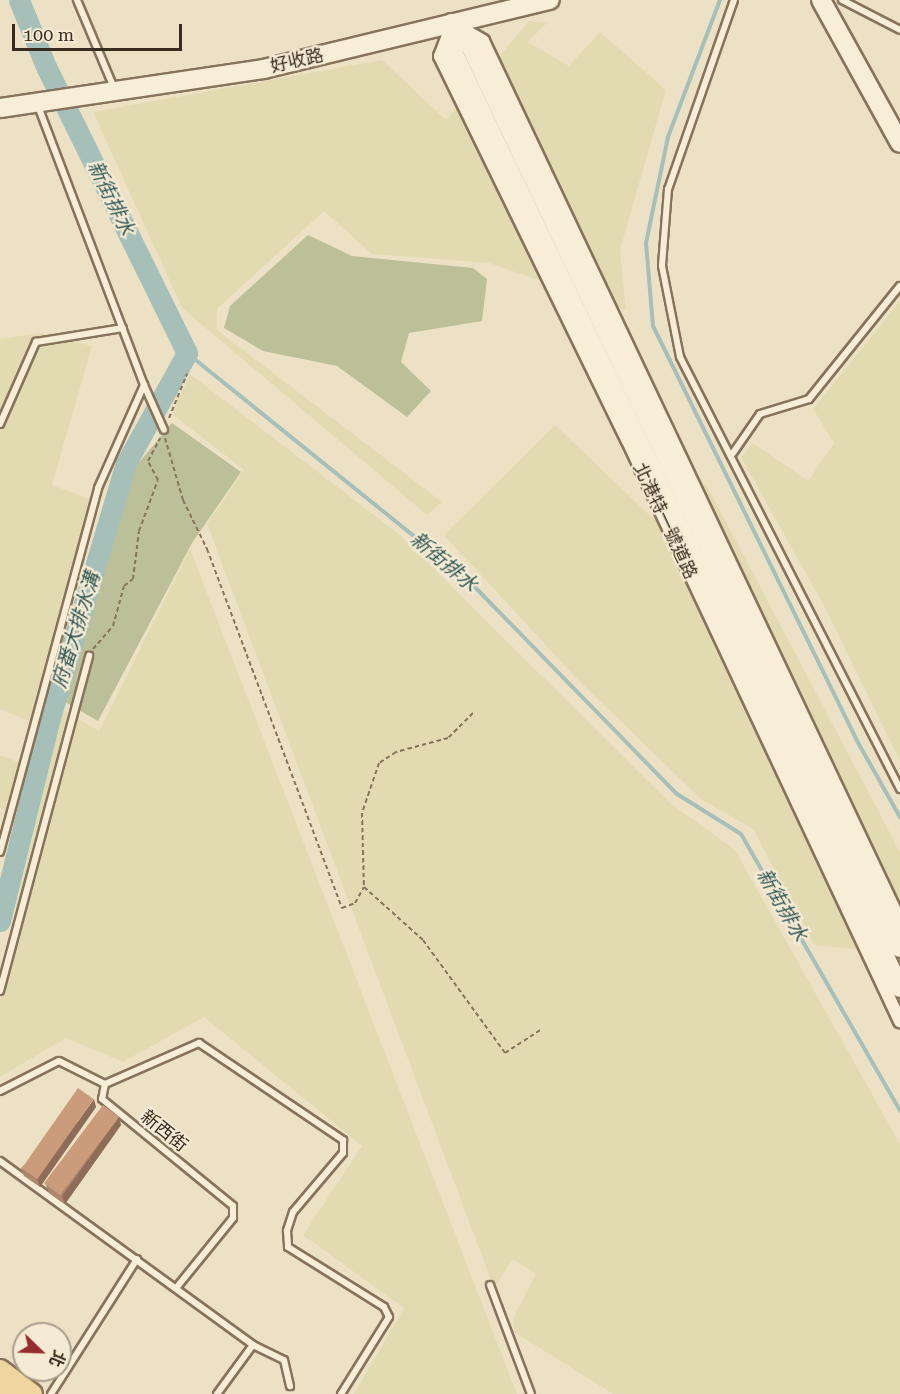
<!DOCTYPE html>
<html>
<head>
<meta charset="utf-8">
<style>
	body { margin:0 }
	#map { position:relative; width:900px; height:1394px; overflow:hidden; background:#ede1c5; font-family:"Roboto Serif","Noto Sans TC",serif }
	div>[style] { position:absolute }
	.farmland>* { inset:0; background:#e2dbb2 }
	.cemetery>* { inset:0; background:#bbc098 }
	.stream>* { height:4px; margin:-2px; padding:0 2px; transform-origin:2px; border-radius:2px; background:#a6c0b9 }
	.river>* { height:21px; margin:-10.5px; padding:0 10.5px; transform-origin:10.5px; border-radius:10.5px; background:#a6c0b9 }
	.path>* { height:2px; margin-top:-1px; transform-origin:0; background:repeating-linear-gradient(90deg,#87735b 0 4.5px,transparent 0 7.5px) }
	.roads { filter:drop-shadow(2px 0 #87735b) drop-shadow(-2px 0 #87735b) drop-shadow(0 2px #87735b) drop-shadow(0 -2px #87735b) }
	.lane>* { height:6px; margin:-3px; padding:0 3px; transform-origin:3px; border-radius:3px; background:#f8eed8 }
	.street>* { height:12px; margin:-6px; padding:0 6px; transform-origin:6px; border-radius:6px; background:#f8eed8 }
	.secondary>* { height:18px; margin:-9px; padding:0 9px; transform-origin:9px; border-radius:9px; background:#f8eed8 }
	.primary>* { height:20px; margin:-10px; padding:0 10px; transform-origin:10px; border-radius:10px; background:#efd69e }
	.wall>* { inset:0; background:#ae866b }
	.shaded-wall>* { inset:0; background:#8d6d57 }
	.building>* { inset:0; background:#ca9c7c; transform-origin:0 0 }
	span { translate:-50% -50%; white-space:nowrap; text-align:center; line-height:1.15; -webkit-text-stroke:4.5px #f5ebd4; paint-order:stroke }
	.street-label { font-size:18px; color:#382b1f }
	.water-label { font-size:20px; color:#2f5755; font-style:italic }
	.north { position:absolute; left:12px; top:1322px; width:60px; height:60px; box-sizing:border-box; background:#f5ebd4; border:2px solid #a99e8c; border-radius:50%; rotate:113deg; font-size:16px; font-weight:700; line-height:24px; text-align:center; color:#382b1f }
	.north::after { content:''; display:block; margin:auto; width:21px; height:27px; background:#952d2e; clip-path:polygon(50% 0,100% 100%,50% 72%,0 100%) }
	.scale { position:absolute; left:12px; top:24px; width:170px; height:27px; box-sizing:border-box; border:3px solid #382b1f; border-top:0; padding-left:8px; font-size:18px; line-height:21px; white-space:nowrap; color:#382b1f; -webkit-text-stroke:4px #f5ebd4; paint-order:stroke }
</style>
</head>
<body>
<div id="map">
	<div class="farmland">
		<div style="clip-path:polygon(529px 21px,547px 23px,528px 42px,569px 66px,600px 32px,666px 90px,620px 250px,626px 310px,489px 263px,372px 254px,324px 211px,217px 309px,217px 330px,442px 502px,427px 515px,182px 308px,93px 112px,382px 60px,446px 120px)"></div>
		<div style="clip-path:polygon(900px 301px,900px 761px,824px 606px,741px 457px,753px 443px,808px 481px,834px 443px,813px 409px)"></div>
		<div style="clip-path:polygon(40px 333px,92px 346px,52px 485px,96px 501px,34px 723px,0 709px,0 339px)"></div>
		<div style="clip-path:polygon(190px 374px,400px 535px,670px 803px,735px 850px,900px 1144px,900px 1394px,613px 1394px,514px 1332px,513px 1318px,536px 1274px,513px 1259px,494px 1288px,207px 524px,244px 470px,172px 414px)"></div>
		<div style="clip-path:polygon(555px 425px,664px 529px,706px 484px,900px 852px,900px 954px,814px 945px,753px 829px,702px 800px,576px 678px,444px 535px)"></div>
		<div style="clip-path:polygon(190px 549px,517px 1394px,354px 1394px,404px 1308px,303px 1235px,362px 1146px,204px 1017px,123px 1062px,66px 1038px,0 1077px,0 974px,63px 710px,99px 731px)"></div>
		<div style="clip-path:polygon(0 755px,28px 766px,10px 812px,0 808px)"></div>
	</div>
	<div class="cemetery">
		<div style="clip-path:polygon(308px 235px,352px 256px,473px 268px,487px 279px,482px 321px,409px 333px,401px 362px,431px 391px,407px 417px,337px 366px,263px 351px,224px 328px,230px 306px)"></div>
		<div style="clip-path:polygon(172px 423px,241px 472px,192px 543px,98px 721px,65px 702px,80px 636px,131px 472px)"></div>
	</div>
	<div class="stream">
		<div style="left:720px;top:0;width:147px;rotate:110.8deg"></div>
		<div style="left:668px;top:137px;width:108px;rotate:101.7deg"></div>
		<div style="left:646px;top:243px;width:83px;rotate:85.2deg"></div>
		<div style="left:653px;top:326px;width:460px;rotate:63.8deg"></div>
		<div style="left:856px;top:739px;width:90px;rotate:60.6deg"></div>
		<div style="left:187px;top:353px;width:361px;rotate:38.9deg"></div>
		<div style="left:468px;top:580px;width:299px;rotate:45.7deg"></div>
		<div style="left:677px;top:794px;width:75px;rotate:32deg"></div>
		<div style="left:741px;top:834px;width:319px;rotate:60.1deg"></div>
	</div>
	<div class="river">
		<div style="left:0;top:921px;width:206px;rotate:-76.2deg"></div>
		<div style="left:49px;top:721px;width:269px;rotate:-73.4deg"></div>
		<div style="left:126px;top:463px;width:126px;rotate:-61deg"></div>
		<div style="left:187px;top:353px;width:317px;rotate:-116.2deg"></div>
		<div style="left:47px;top:69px;width:74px;rotate:-112.1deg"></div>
	</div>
	<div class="path">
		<div style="left:169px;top:418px;width:48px;rotate:-67.8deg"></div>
		<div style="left:165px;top:438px;width:65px;rotate:73.8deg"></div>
		<div style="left:183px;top:500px;width:55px;rotate:63.9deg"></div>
		<div style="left:207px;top:549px;width:384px;rotate:69.4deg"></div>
		<div style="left:342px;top:908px;width:14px;rotate:-21deg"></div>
		<div style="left:355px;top:903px;width:18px;rotate:-61deg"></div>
		<div style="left:93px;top:649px;width:30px;rotate:-49deg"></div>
		<div style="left:113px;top:626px;width:41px;rotate:-74.6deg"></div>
		<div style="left:124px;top:586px;width:11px;rotate:-38deg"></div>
		<div style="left:133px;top:579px;width:48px;rotate:-82.9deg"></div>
		<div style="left:139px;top:531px;width:54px;rotate:-69.6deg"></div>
		<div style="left:158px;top:480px;width:21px;rotate:-118deg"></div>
		<div style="left:148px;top:461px;width:26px;rotate:-62deg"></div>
		<div style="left:473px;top:713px;width:35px;rotate:135deg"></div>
		<div style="left:448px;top:738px;width:54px;rotate:164.9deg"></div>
		<div style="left:396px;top:752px;width:20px;rotate:147deg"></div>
		<div style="left:379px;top:763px;width:53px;rotate:108.8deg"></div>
		<div style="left:362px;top:813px;width:74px;rotate:88.5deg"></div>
		<div style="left:364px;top:887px;width:79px;rotate:41.9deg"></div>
		<div style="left:423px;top:940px;width:140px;rotate:54deg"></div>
		<div style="left:505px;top:1053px;width:44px;rotate:-33deg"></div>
	</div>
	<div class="roads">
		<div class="lane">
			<div style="left:77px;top:0;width:95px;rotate:67.2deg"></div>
			<div style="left:734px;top:0;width:200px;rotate:109.2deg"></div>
			<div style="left:668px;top:189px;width:77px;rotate:94.5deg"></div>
			<div style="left:662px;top:266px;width:93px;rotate:78.8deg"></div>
			<div style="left:680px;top:357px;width:485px;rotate:63deg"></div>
			<div style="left:842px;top:0;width:65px;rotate:27.3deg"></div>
			<div style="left:144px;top:385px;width:49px;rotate:66deg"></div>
			<div style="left:0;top:424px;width:90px;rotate:-66.3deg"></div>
			<div style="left:36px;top:342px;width:88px;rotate:-9.1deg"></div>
			<div style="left:733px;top:453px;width:47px;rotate:-55.3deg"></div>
			<div style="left:760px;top:414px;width:51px;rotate:-17deg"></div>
			<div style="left:809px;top:399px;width:145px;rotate:-51.2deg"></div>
			<div style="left:0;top:852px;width:377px;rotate:-74.9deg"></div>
			<div style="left:98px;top:488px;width:113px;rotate:-65.9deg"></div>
			<div style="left:144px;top:385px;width:301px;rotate:-110.8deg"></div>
			<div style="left:0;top:991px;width:347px;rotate:-75.1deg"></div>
			<div style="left:105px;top:1084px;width:103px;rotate:-23.6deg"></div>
			<div style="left:199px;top:1043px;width:174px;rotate:34deg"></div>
			<div style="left:343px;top:1140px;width:13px;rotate:90deg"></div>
			<div style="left:343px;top:1153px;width:77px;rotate:130.3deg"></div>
			<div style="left:293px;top:1212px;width:20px;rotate:108deg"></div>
			<div style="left:287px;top:1231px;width:16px;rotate:86deg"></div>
			<div style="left:288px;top:1247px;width:113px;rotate:32deg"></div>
			<div style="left:384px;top:1307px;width:11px;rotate:63deg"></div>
			<div style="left:389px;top:1317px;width:91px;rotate:121.9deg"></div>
			<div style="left:0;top:1091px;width:66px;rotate:-27deg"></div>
			<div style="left:59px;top:1061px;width:51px;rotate:26.6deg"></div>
			<div style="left:105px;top:1084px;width:15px;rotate:101deg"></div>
			<div style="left:102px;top:1099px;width:169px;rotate:39.2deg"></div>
			<div style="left:233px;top:1206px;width:12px;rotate:90deg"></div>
			<div style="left:233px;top:1218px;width:89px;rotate:129.1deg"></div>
			<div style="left:0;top:1161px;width:313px;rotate:36deg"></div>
			<div style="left:253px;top:1345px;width:34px;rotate:26deg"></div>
			<div style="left:284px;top:1360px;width:27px;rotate:77deg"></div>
			<div style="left:490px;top:1285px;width:116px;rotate:69.4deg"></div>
			<div style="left:51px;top:1394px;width:160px;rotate:-57.5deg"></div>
			<div style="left:217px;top:1394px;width:61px;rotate:-53.7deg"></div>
		</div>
		<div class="street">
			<div style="left:459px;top:27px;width:28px;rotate:30deg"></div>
			<div style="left:483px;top:41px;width:974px;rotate:64.65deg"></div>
			<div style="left:449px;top:33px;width:25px;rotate:111deg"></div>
			<div style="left:440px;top:56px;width:428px;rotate:64deg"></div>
			<div style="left:628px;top:441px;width:641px;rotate:64.88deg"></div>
		</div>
		<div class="secondary">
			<div style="left:821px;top:0;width:163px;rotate:61.1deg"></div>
			<div style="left:452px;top:23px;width:29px;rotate:88deg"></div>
			<div style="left:453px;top:52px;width:1037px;rotate:64.47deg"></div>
			<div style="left:452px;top:23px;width:29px;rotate:52deg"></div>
			<div style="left:470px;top:46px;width:999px;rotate:64.51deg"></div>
			<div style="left:0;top:108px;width:267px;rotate:-8.4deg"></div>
			<div style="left:264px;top:69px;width:294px;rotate:-13.6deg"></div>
		</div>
		<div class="primary">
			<div style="left:0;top:1370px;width:40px;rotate:37deg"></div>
			<div style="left:0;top:1389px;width:9px;rotate:36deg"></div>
		</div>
	</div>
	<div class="wall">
		<div style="clip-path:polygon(96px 1107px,40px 1187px,24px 1176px,21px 1168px)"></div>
		<div style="clip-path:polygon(119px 1117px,121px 1125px,65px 1204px,49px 1193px,46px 1185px)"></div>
	</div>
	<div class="shaded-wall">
		<div style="clip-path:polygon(94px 1099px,96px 1107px,40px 1187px,37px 1179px)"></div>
		<div style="clip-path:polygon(119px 1117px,121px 1125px,65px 1204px,62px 1196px)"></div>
	</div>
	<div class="building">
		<div style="left:78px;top:1088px;width:19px;height:98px;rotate:35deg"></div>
		<div style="left:103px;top:1105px;width:20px;height:98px;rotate:37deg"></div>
	</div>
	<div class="street-label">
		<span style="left:297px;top:61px;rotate:-13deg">好收路</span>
		<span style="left:665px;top:521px;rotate:65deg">北港特一號道路</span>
		<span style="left:164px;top:1131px;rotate:39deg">新西街</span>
	</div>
	<div class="water-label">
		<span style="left:111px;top:198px;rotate:64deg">新街排水</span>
		<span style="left:444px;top:562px;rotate:40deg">新街排水</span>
		<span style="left:76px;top:630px;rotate:-73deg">府番大排水溝</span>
		<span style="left:782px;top:905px;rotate:60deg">新街排水</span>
	</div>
	<div class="north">北</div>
	<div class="scale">100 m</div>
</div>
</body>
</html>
